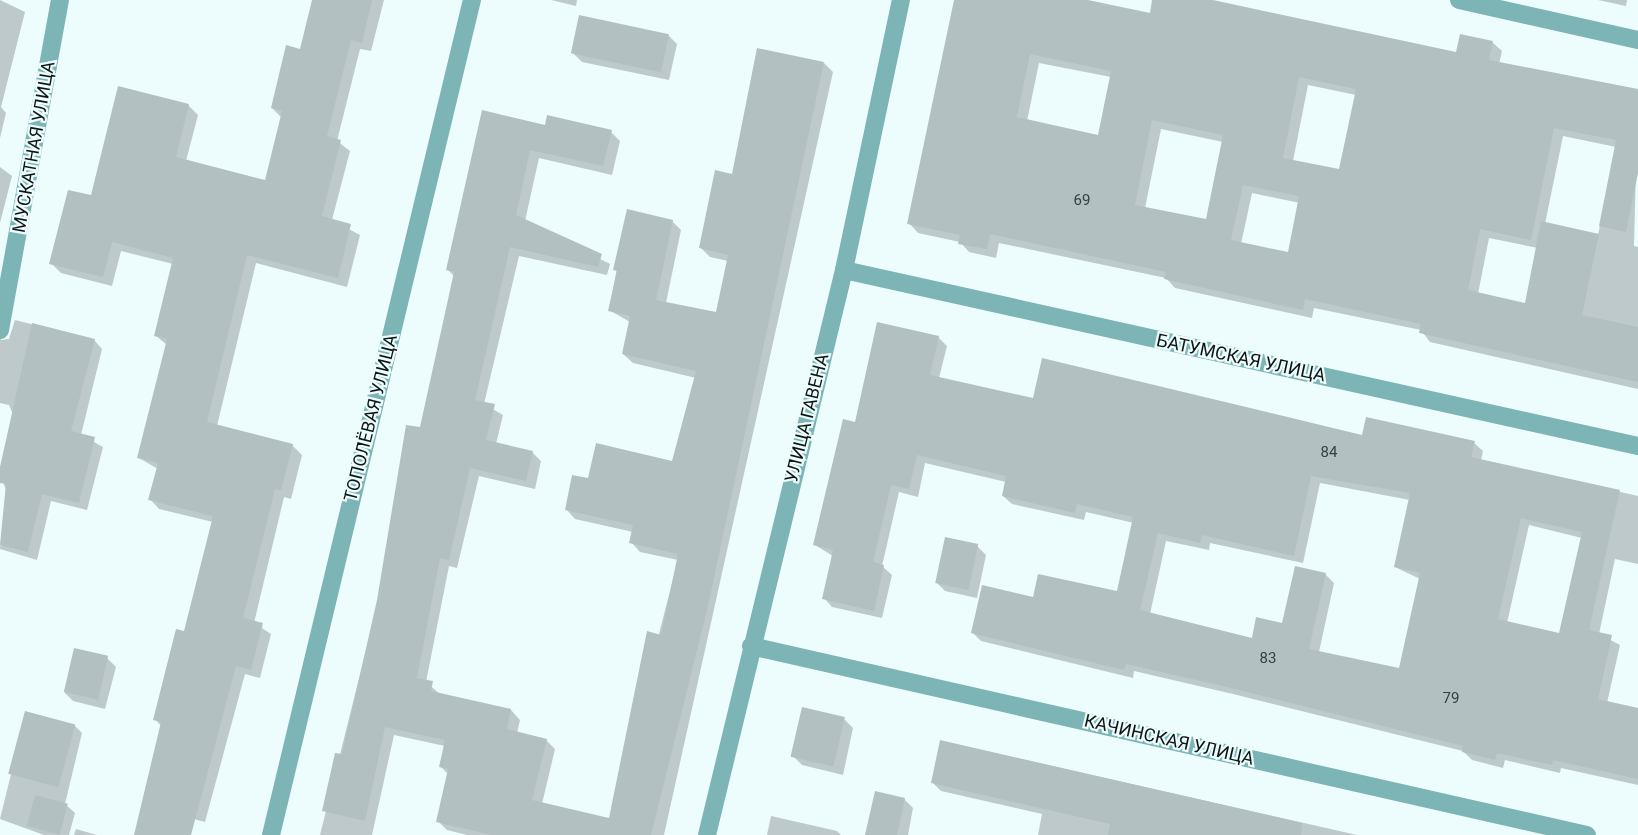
<!DOCTYPE html>
<html>
<head>
<meta charset="utf-8">
<style>
	body { margin:0 }
	#map { position:relative; width:1638px; height:835px; overflow:hidden; background:#edfcfd; font-family:Roboto,sans-serif }
	div>[style] { position:absolute }
	.shadow>* { inset:0; background:#0003 }
	.building>* { inset:0; background:#b2c0c1; transform-origin:0 0 }
	.minor>* { height:18px; margin:-9px; padding:0 9px; transform-origin:9px; border-radius:9px; background:#7db4b6 }
	span { translate:-50% -50%; white-space:nowrap; text-align:center; line-height:1.15; -webkit-text-stroke:4.5px #edfcfd; paint-order:stroke }
	.number-label { font-size:15px; color:#384041 }
	.number-label span { -webkit-text-stroke-width:0 }
	.street-label { font-size:18px; color:#101616 }
</style>
</head>
<body>
<div id="map">
	<div class="shadow">
		<div style="clip-path:polygon(0 0,25px 12px,1px 107px,6px 113px,0 138px)"></div>
		<div style="clip-path:polygon(313px 0,384px 0,371px 51px,360px 49px,337px 141px,350px 151px,332px 220px,360px 235px,347px 287px,256px 263px,217px 426px,292px 445px,302px 455px,291px 499px,284px 497px,254px 623px,271px 634px,260px 678px,245px 674px,205px 822px,154px 809px,162px 727px,155px 719px,185px 633px,213px 522px,159px 509px,150px 499px,158px 469px,139px 458px,167px 345px,155px 335px,173px 264px,121px 251px,112px 286px,61px 273px,51px 263px,92px 197px,188px 105px,198px 115px,186px 161px,266px 182px,282px 118px,272px 108px,301px 51px)"></div>
		<div style="clip-path:polygon(551px 0,577px 0,576px 6px)"></div>
		<div style="clip-path:polygon(evenodd,955px 0,1080px 0,1151px 14px,1154px 0,1205px 0,1458px 54px,1492px 42px,1502px 51px,1499px 64px,1638px 91px,1634px 246px,1638px 247px,1638px 389px,1430px 342px,1421px 330px,1314px 308px,1312px 318px,1175px 288px,1166px 278px,999px 243px,996px 258px,969px 252px,960px 242px,918px 233px,909px 223px,955px 0,1039px 63px,1111px 77px,1100px 137px,1027px 121px,1039px 63px,955px 0,1308px 85px,1356px 95px,1340px 171px,1293px 161px,1308px 85px,955px 0,1161px 129px,1223px 142px,1207px 221px,1145px 208px,1161px 129px,955px 0,1563px 136px,1616px 147px,1598px 235px,1545px 224px,1563px 136px,955px 0,1252px 193px,1300px 203px,1289px 254px,1241px 244px,1252px 193px,955px 0,1489px 238px,1538px 248px,1526px 304px,1478px 294px,1489px 238px)"></div>
		<div style="clip-path:polygon(1598px 0,1627px 0,1626px 6px)"></div>
		<div style="clip-path:polygon(668px 35px,677px 44px,669px 80px,582px 62px,573px 53px)"></div>
		<div style="clip-path:polygon(824px 63px,833px 72px,664px 835px,467px 835px,447px 830px,438px 821px,448px 774px,440px 766px,445px 746px,394px 735px,372px 835px,320px 835px,421px 429px,455px 277px,448px 270px,483px 112px,546px 127px,611px 132px,620px 141px,612px 175px,539px 158px,525px 221px,610px 264px,607px 275px,519px 256px,484px 404px,503px 415px,496px 444px,532px 452px,541px 461px,535px 489px,479px 476px,457px 568px,449px 566px,426px 682px,441px 695px,511px 710px,520px 720px,517px 733px,546px 740px,555px 749px,542px 804px,611px 820px,678px 560px,640px 552px,631px 542px,633px 532px,575px 519px,566px 509px,589px 480px,673px 463px,696px 378px,633px 363px,623px 354px,630px 322px,609px 310px,628px 211px,672px 221px,681px 230px,666px 303px,717px 314px,728px 261px,710px 257px,701px 248px,733px 176px)"></div>
		<div style="clip-path:polygon(0 167px,12px 176px,0 223px)"></div>
		<div style="clip-path:polygon(15px 320px,94px 340px,102px 349px,81px 435px,103px 447px,87px 510px,51px 501px,37px 560px,0 549px,6px 490px,0 474px,14px 417px,9px 405px,0 403px,0 327px,1px 340px,9px 339px)"></div>
		<div style="clip-path:polygon(evenodd,938px 337px,947px 346px,939px 378px,1034px 400px,1364px 437px,1474px 443px,1483px 451px,1481px 460px,1638px 496px,1638px 564px,1615px 559px,1599px 634px,1620px 645px,1607px 703px,1638px 710px,1638px 785px,1561px 768px,1560px 773px,1505px 760px,1503px 768px,1472px 760px,1463px 751px,1233px 694px,1134px 671px,1133px 678px,981px 641px,972px 632px,1034px 598px,1118px 593px,1134px 523px,1086px 512px,1084px 520px,1012px 504px,1003px 496px,1006px 482px,925px 463px,918px 497px,899px 492px,882px 566px,892px 575px,882px 618px,832px 607px,824px 598px,833px 556px,815px 545px,856px 423px,938px 337px,1320px 483px,1410px 500px,1395px 567px,1420px 579px,1400px 670px,1319px 652px,1334px 583px,1325px 574px,1284px 625px,1253px 639px,1150px 614px,1166px 541px,1209px 550px,1210px 543px,1303px 563px,1320px 483px,938px 337px,1529px 525px,1582px 538px,1560px 635px,1507px 623px,1529px 525px)"></div>
		<div style="clip-path:polygon(977px 546px,986px 555px,977px 598px,945px 591px,936px 582px)"></div>
		<div style="clip-path:polygon(107px 658px,116px 667px,105px 709px,73px 701px,64px 692px)"></div>
		<div style="clip-path:polygon(26px 713px,74px 725px,82px 733px,65px 804px,75px 813px,69px 835px,44px 835px,0 819px)"></div>
		<div style="clip-path:polygon(844px 719px,853px 728px,843px 775px,802px 765px,793px 756px)"></div>
		<div style="clip-path:polygon(941px 741px,1357px 835px,1038px 835px,1042px 814px,941px 791px,932px 782px)"></div>
		<div style="clip-path:polygon(904px 799px,913px 808px,908px 835px,867px 835px)"></div>
		<div style="clip-path:polygon(771px 816px,837px 831px,841px 835px,767px 835px)"></div>
		<div style="clip-path:polygon(76px 829px,97px 835px,74px 835px)"></div>
	</div>
	<div class="building">
		<div style="clip-path:polygon(312px 0,372px 0,362px 43px,351px 40px,327px 136px,341px 140px,322px 216px,351px 224px,338px 278px,247px 255px,207px 422px,293px 444px,281px 490px,275px 489px,243px 618px,263px 623px,251px 670px,236px 666px,191px 835px,134px 835px,161px 722px,153px 720px,176px 629px,184px 631px,213px 516px,148px 500px,158px 463px,137px 458px,167px 339px,154px 336px,173px 258px,112px 242px,103px 277px,49px 264px,68px 190px,91px 195px,118px 86px,189px 104px,176px 157px,265px 180px,282px 111px,271px 108px,286px 45px,300px 49px)"></div>
		<div style="clip-path:polygon(evenodd,954px 0,1088px 0,1150px 13px,1152px 0,1213px 0,1456px 52px,1460px 34px,1493px 41px,1489px 60px,1638px 89px,1638px 173px,1626px 232px,1599px 226px,1616px 140px,1554px 128px,1531px 240px,1480px 229px,1468px 290px,1525px 303px,1541px 221px,1599px 234px,1582px 315px,1638px 327px,1638px 382px,1419px 333px,1421px 324px,1305px 299px,1303px 310px,1164px 279px,1166px 272px,990px 234px,987px 249px,958px 244px,960px 235px,907px 224px,954px 0,1030px 54px,1111px 71px,1098px 135px,1017px 117px,1030px 54px,954px 0,1299px 77px,1356px 89px,1339px 169px,1283px 158px,1299px 77px,954px 0,1152px 120px,1223px 135px,1206px 219px,1135px 205px,1152px 120px,954px 0,1243px 185px,1299px 196px,1288px 252px,1231px 240px,1243px 185px)"></div>
		<div style="left:579px;top:15px;width:92px;height:39px;rotate:12deg"></div>
		<div style="clip-path:polygon(757px 48px,824px 62px,708px 606px,651px 835px,492px 835px,436px 822px,448px 769px,439px 767px,445px 740px,385px 727px,365px 821px,322px 811px,335px 753px,342px 754px,377px 600px,406px 425px,420px 427px,454px 272px,446px 270px,482px 110px,545px 125px,547px 115px,612px 130px,603px 166px,530px 150px,516px 215px,602px 254px,598px 267px,510px 247px,475px 400px,495px 404px,486px 440px,533px 451px,526px 481px,470px 468px,449px 560px,440px 558px,417px 678px,433px 681px,431px 691px,511px 709px,507px 729px,547px 739px,532px 800px,609px 818px,647px 631px,661px 635px,678px 554px,629px 543px,633px 525px,565px 510px,572px 475px,588px 478px,596px 443px,672px 461px,696px 371px,622px 354px,630px 316px,608px 311px,617px 271px,613px 270px,627px 209px,673px 220px,656px 300px,716px 312px,728px 255px,699px 248px,715px 170px,732px 174px)"></div>
		<div style="clip-path:polygon(evenodd,877px 322px,939px 336px,930px 375px,1033px 398px,1042px 358px,1362px 435px,1366px 417px,1475px 441px,1471px 457px,1620px 490px,1589px 630px,1612px 635px,1598px 699px,1638px 708px,1638px 779px,1553px 760px,1552px 765px,1497px 753px,1495px 760px,1462px 752px,1463px 746px,1223px 686px,1126px 664px,1124px 670px,971px 633px,982px 585px,1033px 597px,1038px 574px,1117px 591px,1133px 517px,1077px 504px,1075px 513px,1002px 496px,1006px 476px,917px 455px,909px 489px,891px 485px,873px 562px,884px 565px,874px 611px,822px 599px,833px 550px,813px 545px,843px 419px,855px 422px,877px 322px,1311px 476px,1410px 493px,1394px 567px,1420px 573px,1399px 668px,1309px 649px,1326px 573px,1295px 566px,1282px 623px,1256px 617px,1252px 638px,1140px 610px,1158px 533px,1200px 543px,1202px 535px,1294px 556px,1311px 476px,877px 322px,1521px 518px,1582px 532px,1559px 633px,1498px 619px,1521px 518px)"></div>
		<div style="clip-path:polygon(32px 323px,95px 339px,71px 431px,95px 437px,79px 503px,42px 494px,28px 552px,0 545px,6px 484px,0 483px,0 467px)"></div>
		<div style="left:945px;top:537px;width:34px;height:47px;rotate:12deg"></div>
		<div style="left:74px;top:648px;width:35px;height:45px;rotate:13deg"></div>
		<div style="left:802px;top:707px;width:44px;height:51px;rotate:13deg"></div>
		<div style="left:25px;top:711px;width:52px;height:65px;rotate:15deg"></div>
		<div style="clip-path:polygon(940px 740px,1302px 823px,1301px 835px,1108px 835px,1110px 824px,931px 783px)"></div>
		<div style="clip-path:polygon(875px 791px,905px 798px,897px 835px,865px 835px)"></div>
		<div style="left:35px;top:795px;width:34px;height:32px;rotate:15deg"></div>
	</div>
	<div class="minor">
		<div style="left:1459px;top:0;width:183px;rotate:12.6deg"></div>
		<div style="left:844px;top:270px;width:813px;rotate:12.5deg"></div>
		<div style="left:0;top:330px;width:335px;rotate:-79.7deg"></div>
		<div style="left:751px;top:646px;width:857px;rotate:12.74deg"></div>
		<div style="left:271px;top:835px;width:859px;rotate:-76.47deg"></div>
		<div style="left:707px;top:835px;width:581px;rotate:-76.37deg"></div>
		<div style="left:844px;top:270px;width:276px;rotate:-78.1deg"></div>
	</div>
	<div class="number-label">
		<span style="left:1082px;top:201px">69</span>
		<span style="left:1329px;top:453px">84</span>
		<span style="left:1268px;top:659px">83</span>
		<span style="left:1451px;top:699px">79</span>
	</div>
	<div class="street-label">
		<span style="left:34px;top:147px;rotate:-80deg">МУСКАТНАЯ УЛИЦА</span>
		<span style="left:1241px;top:358px;rotate:12deg">БАТУМСКАЯ УЛИЦА</span>
		<span style="left:371px;top:418px;rotate:-76deg">ТОПОЛЁВАЯ УЛИЦА</span>
		<span style="left:807px;top:418px;rotate:-76deg">УЛИЦА ГАВЕНА</span>
		<span style="left:1169px;top:740px;rotate:13deg">КАЧИНСКАЯ УЛИЦА</span>
	</div>
</div>
</body>
</html>
